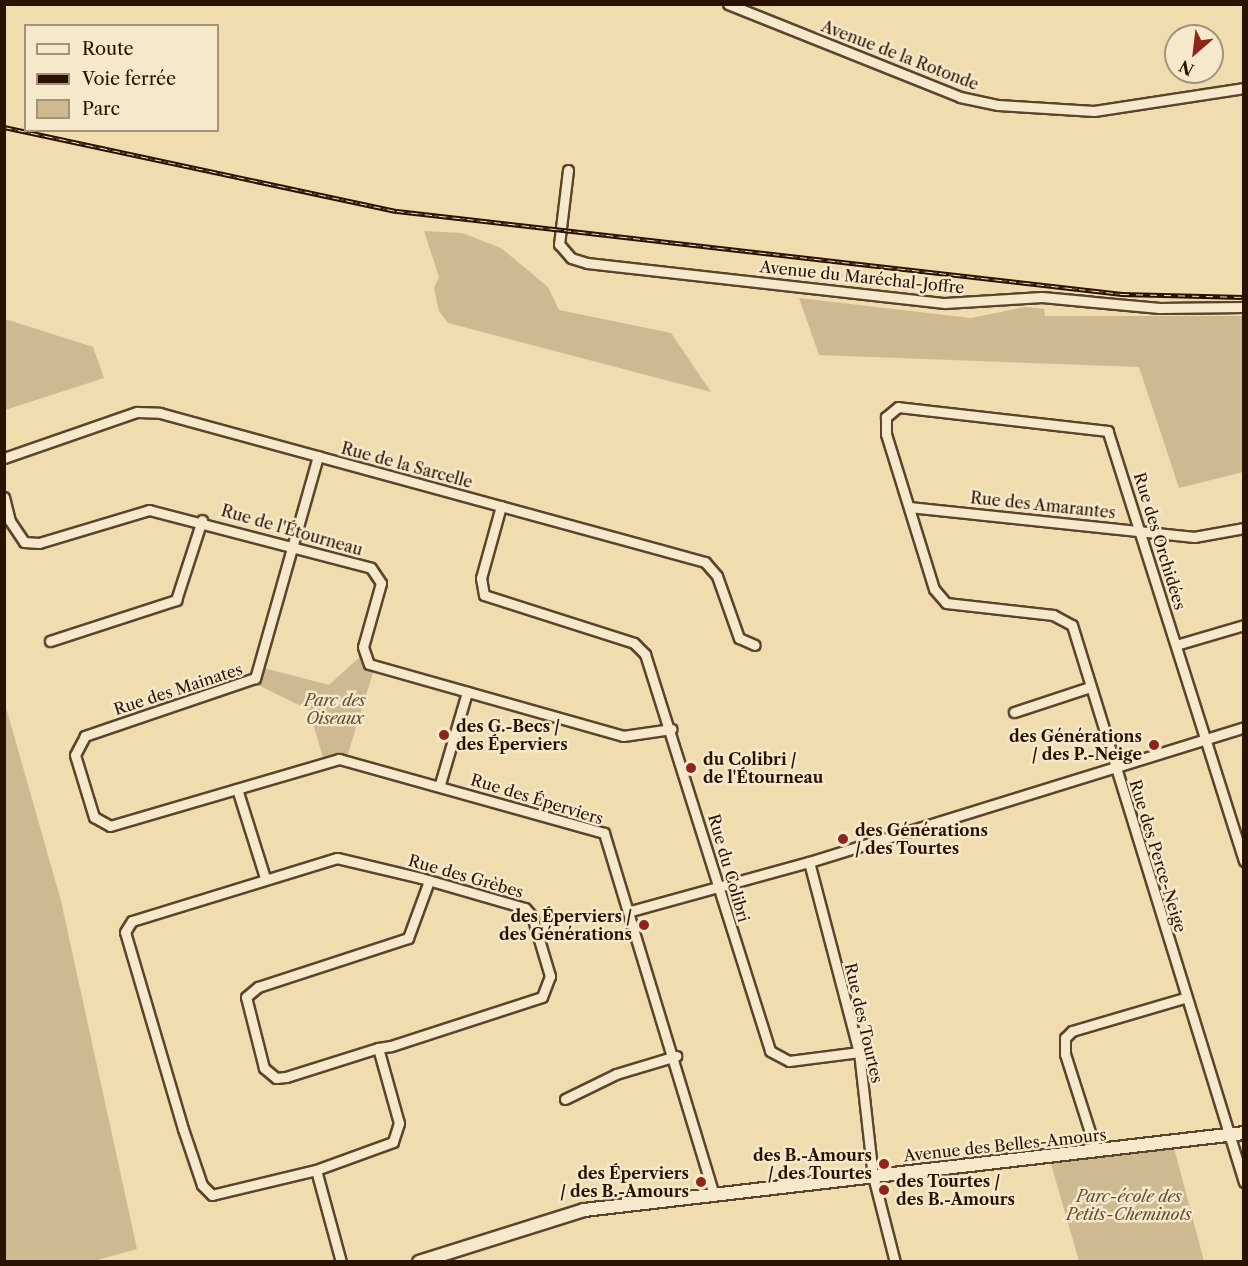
<!DOCTYPE html>
<html>
<head>
<meta charset="utf-8">
<style>
	body { margin:0 }
	#map { position:relative; width:1248px; height:1266px; overflow:hidden; background:#efdcaf; font-family:"Libre Caslon Text",serif }
	div>[style] { position:absolute }
	.green>* { inset:0; background:#ceba91 }
	.roads { filter:drop-shadow(2px 0 #5b442c) drop-shadow(-2px 0 #5b442c) drop-shadow(0 2px #5b442c) drop-shadow(0 -2px #5b442c) }
	.minor>* { height:9px; margin:-4.5px; padding:0 4.5px; transform-origin:4.5px; border-radius:4.5px; background:#f5e8cb }
	.tertiary>* { height:12px; margin:-6px; padding:0 6px; transform-origin:6px; border-radius:6px; background:#f5e8cb }
	.rail>* { height:4.5px; margin-top:-2.25px; transform-origin:0; background:repeating-linear-gradient(90deg,#f5e8cb 0 7px,#2a1200 0 14px); box-sizing:border-box; border-block:2px solid #2a1200 }
	.dots>* { width:16px; height:16px; translate:-50% -50%; box-sizing:border-box; border:3px solid #f5e8cb; border-radius:50% }
	span { translate:-50% -50%; white-space:nowrap; text-align:center; line-height:1.15; -webkit-text-stroke:5px #f5e8cb; paint-order:stroke }
	.street-label { font-size:16px; color:#2a1200 }
	.park-label { font-size:16px; color:#634d33; font-style:italic }
	.poi-label { font-size:16px; color:#2a1200; font-weight:700 }
	.left { translate:0 -50%; text-align:left }
	.right { translate:-100% -50%; text-align:right }
	.frame { position:absolute; inset:0; border:6px solid #2a1200; pointer-events:none }
	.legend { position:absolute; left:24px; top:24px; width:195px; height:108px; box-sizing:border-box; background:#f5e8cb; border:2px solid #a4927a; margin:0; padding:8px 10px; list-style:none; font-size:18px; color:#2a1200 }
	.legend li { display:flex; align-items:center; gap:12px; height:30px }
	.legend b { width:30px; border:2px solid #a4927a }
	.north { position:absolute; left:1164px; top:24px; width:60px; height:60px; box-sizing:border-box; background:#f5e8cb; border:2px solid #a4927a; border-radius:50%; rotate:208deg; font-size:16px; font-weight:700; line-height:24px; text-align:center; color:#2a1200 }
	.north::after { content:''; display:block; margin:auto; width:21px; height:27px; background:#8f2418; clip-path:polygon(50% 0,100% 100%,50% 72%,0 100%) }
</style>
</head>
<body>
<div id="map">
	<div class="green">
		<div style="clip-path:polygon(424px 231px,462px 233px,501px 248px,548px 287px,559px 310px,671px 333px,711px 392px,448px 323px,439px 311px,434px 288px,439px 277px)"></div>
		<div style="clip-path:polygon(799px 298px,971px 318px,1025px 307px,1044px 309px,1045px 316px,1243px 316px,1243px 472px,1179px 488px,1139px 367px,819px 355px)"></div>
		<div style="clip-path:polygon(5px 319px,93px 347px,104px 378px,5px 410px)"></div>
		<div style="clip-path:polygon(363px 654px,375px 666px,346px 760px,324px 761px,309px 710px,252px 682px,260px 667px,329px 685px)"></div>
		<div style="clip-path:polygon(5px 704px,61px 901px,137px 1249px,94px 1261px,5px 1261px)"></div>
		<div style="clip-path:polygon(1173px 1144px,1204px 1261px,1079px 1261px,1049px 1157px)"></div>
	</div>
	<div class="roads">
		<div class="minor">
			<div style="left:728px;top:4px;width:250px;rotate:21.8deg"></div>
			<div style="left:960px;top:97px;width:39px;rotate:12deg"></div>
			<div style="left:998px;top:105px;width:96px;rotate:3.6deg"></div>
			<div style="left:1094px;top:111px;width:152px;rotate:-8.7deg"></div>
			<div style="left:568px;top:170px;width:75px;rotate:96.9deg"></div>
			<div style="left:559px;top:244px;width:18px;rotate:49deg"></div>
			<div style="left:571px;top:258px;width:17px;rotate:17deg"></div>
			<div style="left:587px;top:263px;width:360px;rotate:6.4deg"></div>
			<div style="left:945px;top:303px;width:97px;rotate:-3.5deg"></div>
			<div style="left:1042px;top:297px;width:118px;rotate:5.4deg"></div>
			<div style="left:1159px;top:308px;width:85px;rotate:-0.7deg"></div>
			<div style="left:318px;top:456px;width:231px;rotate:105.8deg"></div>
			<div style="left:255px;top:678px;width:180px;rotate:161.2deg"></div>
			<div style="left:85px;top:736px;width:21px;rotate:118deg"></div>
			<div style="left:75px;top:755px;width:65px;rotate:73deg"></div>
			<div style="left:94px;top:817px;width:18px;rotate:29deg"></div>
			<div style="left:110px;top:826px;width:239px;rotate:-16.3deg"></div>
			<div style="left:339px;top:759px;width:275px;rotate:15.6deg"></div>
			<div style="left:604px;top:833px;width:377px;rotate:73.1deg"></div>
			<div style="left:4px;top:458px;width:141px;rotate:-19.1deg"></div>
			<div style="left:137px;top:412px;width:23px;rotate:2deg"></div>
			<div style="left:160px;top:413px;width:565px;rotate:15.29deg"></div>
			<div style="left:705px;top:562px;width:18px;rotate:49deg"></div>
			<div style="left:717px;top:576px;width:66px;rotate:70.5deg"></div>
			<div style="left:739px;top:638px;width:17px;rotate:24deg"></div>
			<div style="left:4px;top:497px;width:25px;rotate:76deg"></div>
			<div style="left:10px;top:521px;width:25px;rotate:56deg"></div>
			<div style="left:24px;top:542px;width:15px;rotate:4deg"></div>
			<div style="left:39px;top:543px;width:115px;rotate:-16.7deg"></div>
			<div style="left:149px;top:510px;width:229px;rotate:14.6deg"></div>
			<div style="left:371px;top:568px;width:18px;rotate:56deg"></div>
			<div style="left:381px;top:583px;width:66px;rotate:105.7deg"></div>
			<div style="left:363px;top:647px;width:18px;rotate:71deg"></div>
			<div style="left:369px;top:664px;width:264px;rotate:15.8deg"></div>
			<div style="left:623px;top:736px;width:49px;rotate:-8.3deg"></div>
			<div style="left:501px;top:506px;width:75px;rotate:105.5deg"></div>
			<div style="left:481px;top:578px;width:17px;rotate:80deg"></div>
			<div style="left:484px;top:595px;width:157px;rotate:17.7deg"></div>
			<div style="left:634px;top:643px;width:16px;rotate:45deg"></div>
			<div style="left:645px;top:654px;width:416px;rotate:72.5deg"></div>
			<div style="left:770px;top:1051px;width:21px;rotate:28deg"></div>
			<div style="left:789px;top:1061px;width:71px;rotate:-7.3deg"></div>
			<div style="left:909px;top:507px;width:287px;rotate:6deg"></div>
			<div style="left:1194px;top:537px;width:51px;rotate:-10.2deg"></div>
			<div style="left:50px;top:641px;width:133px;rotate:-18deg"></div>
			<div style="left:176px;top:600px;width:84px;rotate:-72deg"></div>
			<div style="left:1176px;top:645px;width:71px;rotate:-16.4deg"></div>
			<div style="left:1014px;top:712px;width:80px;rotate:-18.2deg"></div>
			<div style="left:440px;top:784px;width:96px;rotate:-73.6deg"></div>
			<div style="left:237px;top:789px;width:93px;rotate:72.5deg"></div>
			<div style="left:1244px;top:861px;width:451px;rotate:-107.6deg"></div>
			<div style="left:1108px;top:431px;width:211px;rotate:-173.5deg"></div>
			<div style="left:898px;top:407px;width:16px;rotate:140deg"></div>
			<div style="left:886px;top:417px;width:17px;rotate:90deg"></div>
			<div style="left:886px;top:434px;width:162px;rotate:72.8deg"></div>
			<div style="left:934px;top:589px;width:18px;rotate:49deg"></div>
			<div style="left:946px;top:603px;width:108px;rotate:6.4deg"></div>
			<div style="left:1053px;top:615px;width:21px;rotate:28deg"></div>
			<div style="left:1072px;top:625px;width:583px;rotate:72.84deg"></div>
			<div style="left:809px;top:862px;width:196px;rotate:75.3deg"></div>
			<div style="left:859px;top:1052px;width:125px;rotate:83.6deg"></div>
			<div style="left:873px;top:1176px;width:89px;rotate:75.7deg"></div>
			<div style="left:631px;top:911px;width:185px;rotate:-15.4deg"></div>
			<div style="left:809px;top:862px;width:455px;rotate:-17.2deg"></div>
			<div style="left:378px;top:1048px;width:78px;rotate:74.4deg"></div>
			<div style="left:399px;top:1123px;width:20px;rotate:108deg"></div>
			<div style="left:393px;top:1142px;width:82px;rotate:160deg"></div>
			<div style="left:316px;top:1170px;width:107px;rotate:166.5deg"></div>
			<div style="left:212px;top:1195px;width:14px;rotate:-135deg"></div>
			<div style="left:202px;top:1185px;width:59px;rotate:-108.7deg"></div>
			<div style="left:183px;top:1129px;width:205px;rotate:-106.4deg"></div>
			<div style="left:125px;top:932px;width:13px;rotate:-58deg"></div>
			<div style="left:132px;top:921px;width:214px;rotate:-17.1deg"></div>
			<div style="left:337px;top:858px;width:86px;rotate:13.4deg"></div>
			<div style="left:421px;top:878px;width:108px;rotate:16.1deg"></div>
			<div style="left:525px;top:908px;width:11px;rotate:49deg"></div>
			<div style="left:532px;top:916px;width:63px;rotate:73.3deg"></div>
			<div style="left:550px;top:976px;width:22px;rotate:111deg"></div>
			<div style="left:542px;top:997px;width:159px;rotate:162deg"></div>
			<div style="left:391px;top:1046px;width:13px;rotate:171deg"></div>
			<div style="left:378px;top:1048px;width:96px;rotate:162.5deg"></div>
			<div style="left:286px;top:1077px;width:10px;rotate:174deg"></div>
			<div style="left:276px;top:1078px;width:16px;rotate:-140deg"></div>
			<div style="left:264px;top:1068px;width:73px;rotate:-104.2deg"></div>
			<div style="left:246px;top:997px;width:16px;rotate:-40deg"></div>
			<div style="left:258px;top:987px;width:158px;rotate:-18.1deg"></div>
			<div style="left:408px;top:938px;width:61px;rotate:-69.8deg"></div>
			<div style="left:565px;top:1099px;width:57px;rotate:-26.1deg"></div>
			<div style="left:616px;top:1074px;width:63px;rotate:-16.7deg"></div>
			<div style="left:1096px;top:1151px;width:102px;rotate:-107.7deg"></div>
			<div style="left:1065px;top:1054px;width:16px;rotate:-90deg"></div>
			<div style="left:1065px;top:1038px;width:10px;rotate:-45deg"></div>
			<div style="left:1072px;top:1031px;width:117px;rotate:-16.4deg"></div>
			<div style="left:316px;top:1170px;width:95px;rotate:74.8deg"></div>
		</div>
		<div class="tertiary">
			<div style="left:419px;top:1262px;width:173px;rotate:-17.5deg"></div>
			<div style="left:584px;top:1210px;width:664px;rotate:-6.65deg"></div>
		</div>
	</div>
	<div class="rail">
		<div style="left:4px;top:127px;width:402px;rotate:12.1deg"></div>
		<div style="left:397px;top:211px;width:730px;rotate:6.53deg"></div>
		<div style="left:1122px;top:294px;width:122px;rotate:1.4deg"></div>
	</div>
	<div class="dots">
		<div style="left:444px;top:735px;background:#8f2418"></div>
		<div style="left:1154px;top:745px;background:#8f2418"></div>
		<div style="left:691px;top:768px;background:#8f2418"></div>
		<div style="left:843px;top:839px;background:#8f2418"></div>
		<div style="left:644px;top:925px;background:#8f2418"></div>
		<div style="left:884px;top:1164px;background:#8f2418"></div>
		<div style="left:701px;top:1182px;background:#8f2418"></div>
		<div style="left:884px;top:1190px;background:#8f2418"></div>
	</div>
	<div class="street-label">
		<span style="left:900px;top:55px;rotate:21deg">Avenue de la Rotonde</span>
		<span style="left:862px;top:277px;rotate:6deg">Avenue du Maréchal-Joffre</span>
		<span style="left:407px;top:465px;rotate:15deg">Rue de la Sarcelle</span>
		<span style="left:1043px;top:505px;rotate:6deg">Rue des Amarantes</span>
		<span style="left:292px;top:530px;rotate:16deg">Rue de l'Étourneau</span>
		<span style="left:1160px;top:541px;rotate:73deg">Rue des Orchidées</span>
		<span style="left:178px;top:689px;rotate:-18deg">Rue des Mainates</span>
		<span style="left:537px;top:799px;rotate:17deg">Rue des Éperviers</span>
		<span style="left:1158px;top:856px;rotate:73deg">Rue des Perce-Neige</span>
		<span style="left:729px;top:868px;rotate:74deg">Rue du Colibri</span>
		<span style="left:466px;top:876px;rotate:16deg">Rue des Grèbes</span>
		<span style="left:864px;top:1023px;rotate:77deg">Rue des Tourtes</span>
		<span style="left:1005px;top:1145px;rotate:-6deg">Avenue des Belles-Amours</span>
	</div>
	<div class="park-label">
		<span style="left:335px;top:709px">Parc des<br>Oiseaux</span>
		<span style="left:1129px;top:1205px">Parc-école des<br>Petits-Cheminots</span>
	</div>
	<div class="poi-label">
		<span class="left" style="left:456px;top:735px">des G.-Becs /<br>des Éperviers</span>
		<span class="right" style="left:1142px;top:745px">des Générations<br>/ des P.-Neige</span>
		<span class="left" style="left:703px;top:768px">du Colibri /<br>de l'Étourneau</span>
		<span class="left" style="left:855px;top:839px">des Générations<br>/ des Tourtes</span>
		<span class="right" style="left:632px;top:925px">des Éperviers /<br>des Générations</span>
		<span class="right" style="left:872px;top:1164px">des B.-Amours<br>/ des Tourtes</span>
		<span class="right" style="left:689px;top:1182px">des Éperviers<br>/ des B.-Amours</span>
		<span class="left" style="left:896px;top:1190px">des Tourtes /<br>des B.-Amours</span>
	</div>
	<div class="frame"></div>
	<ul class="legend">
	<li><b style="height:8px;background:#f5e8cb"></b>Route</li>
	<li><b style="height:8px;background:#2a1200"></b>Voie ferrée</li>
	<li><b style="height:16px;background:#ceba91"></b>Parc</li>
	</ul>
	<div class="north">N</div>
</div>
</body>
</html>
